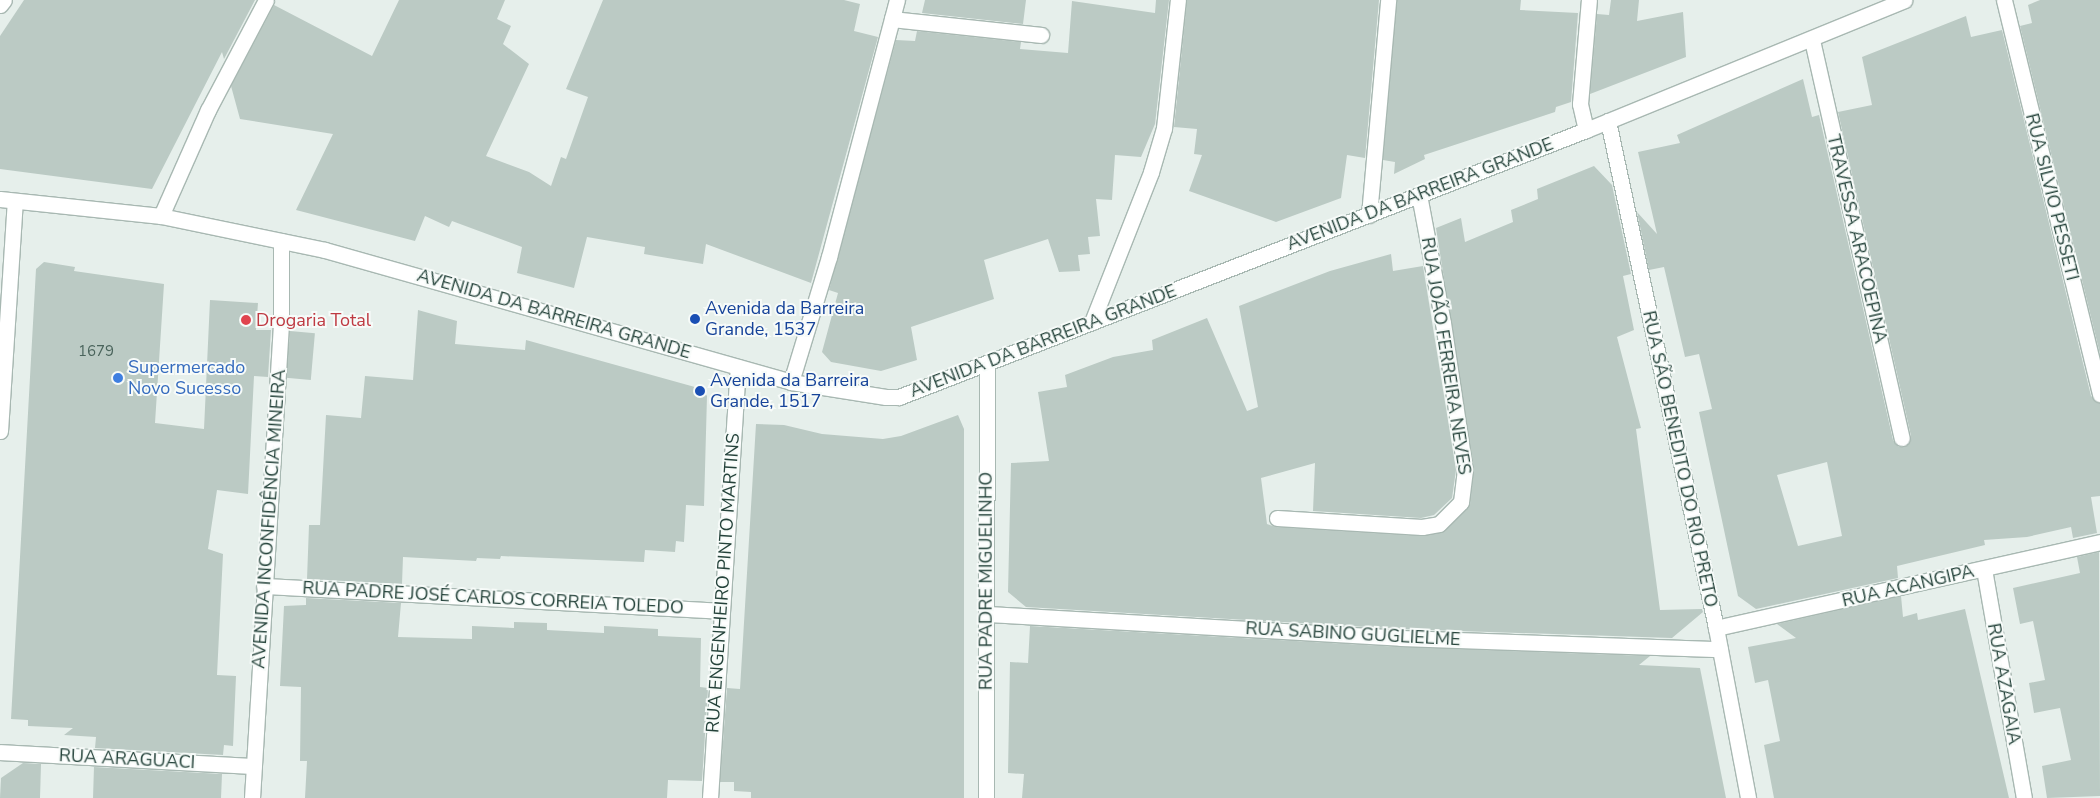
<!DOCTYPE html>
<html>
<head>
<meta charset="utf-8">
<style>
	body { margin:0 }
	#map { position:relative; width:2100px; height:798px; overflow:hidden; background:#e6efeb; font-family:"Nunito Sans",sans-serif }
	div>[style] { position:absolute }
	.building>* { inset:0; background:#bbcac4; transform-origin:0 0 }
	.roads { filter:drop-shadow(1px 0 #a8b8b2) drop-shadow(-1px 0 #a8b8b2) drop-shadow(0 1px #a8b8b2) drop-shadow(0 -1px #a8b8b2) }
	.lane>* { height:15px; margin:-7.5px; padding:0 7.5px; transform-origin:7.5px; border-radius:7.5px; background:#fff }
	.street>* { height:15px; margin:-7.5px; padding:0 7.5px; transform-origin:7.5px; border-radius:7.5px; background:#fff }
	.secondary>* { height:15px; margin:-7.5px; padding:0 7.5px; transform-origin:7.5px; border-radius:7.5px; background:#fff }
	.dots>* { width:14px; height:14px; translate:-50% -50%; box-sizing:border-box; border:2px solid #f7fbf9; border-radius:50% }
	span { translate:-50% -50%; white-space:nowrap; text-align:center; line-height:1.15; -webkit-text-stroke:4px #f7fbf9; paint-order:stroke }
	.number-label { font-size:15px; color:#4a645c }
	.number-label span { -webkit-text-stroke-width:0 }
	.street-label { font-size:18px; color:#24423a }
	.transit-label { font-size:18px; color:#164399 }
	.left { translate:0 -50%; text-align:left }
	.health-label { font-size:18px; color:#be3a42 }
	.shop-label { font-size:18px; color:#366cbe }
</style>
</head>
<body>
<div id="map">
	<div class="building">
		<div style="clip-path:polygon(24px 0,255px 0,224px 59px,222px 52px,152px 189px,0 169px,0 36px)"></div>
		<div style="clip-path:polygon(399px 0,505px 0,497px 19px,511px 26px,503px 44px,529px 64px,486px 156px,529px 172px,551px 186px,561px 157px,566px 159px,588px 97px,566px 89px,603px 0,844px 0,860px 4px,854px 31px,878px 37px,811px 283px,706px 244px,703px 264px,644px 254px,645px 247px,587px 237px,574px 288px,517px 273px,522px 247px,452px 221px,449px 227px,425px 216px,415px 241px,296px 210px,333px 134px,240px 119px,231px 86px,274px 5px,372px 56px)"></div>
		<div style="clip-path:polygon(925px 0,1026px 0,1023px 24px,922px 13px)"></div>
		<div style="clip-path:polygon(1156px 0,1169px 0,1155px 124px,1141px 157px,1115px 155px,1112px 200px,1096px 199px,1100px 236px,1088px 237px,1090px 254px,1078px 255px,1080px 271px,1059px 272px,1048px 239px,984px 260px,994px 299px,911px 327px,917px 360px,881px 371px,831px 362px,822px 352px,838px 293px,829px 290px,896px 40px,915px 41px,917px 31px,1021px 42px,1020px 49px,1068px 53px,1072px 1px,1155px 13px)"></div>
		<div style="clip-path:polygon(1187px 0,1379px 0,1365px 158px,1347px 155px,1341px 198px,1276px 222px,1189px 191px,1202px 155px,1194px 154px,1197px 129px,1174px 127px)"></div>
		<div style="clip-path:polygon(1397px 0,1521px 0,1520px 10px,1578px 13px,1571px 102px,1556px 107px,1555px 112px,1424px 155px,1425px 159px,1394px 174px,1395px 162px,1383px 160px)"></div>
		<div style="clip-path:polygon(1611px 0,1639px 0,1637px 21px,1683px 12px,1686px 57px,1590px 94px,1597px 14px,1609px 15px)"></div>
		<div style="clip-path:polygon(2040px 0,2100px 0,2100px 354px,2020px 26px,2032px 23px,2028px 5px)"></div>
		<div style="clip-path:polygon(evenodd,1966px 16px,1971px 37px,2002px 30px,2091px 396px,2100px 403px,2100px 496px,2091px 497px,2097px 533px,2073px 538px,2071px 527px,2027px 537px,1984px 540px,1985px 545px,1897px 566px,1898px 578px,1756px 609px,1738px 596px,1699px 412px,1712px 409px,1699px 354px,1685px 357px,1664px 267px,1649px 270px,1637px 212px,1657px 234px,1638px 152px,1680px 143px,1677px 135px,1803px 79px,1812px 117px,1819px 115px,1893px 440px,1899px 447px,1905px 447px,1911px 436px,1838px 112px,1872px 105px,1862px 57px,1966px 16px,1827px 462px,1842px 536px,1798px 546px,1777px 475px,1827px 462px)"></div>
		<div style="clip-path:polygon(1594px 166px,1612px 185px,1631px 274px,1623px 276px,1634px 330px,1617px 337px,1641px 428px,1636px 429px,1660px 610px,1702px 609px,1703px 612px,1672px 638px,1401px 629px,1026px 607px,1008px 592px,1011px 463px,1049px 461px,1038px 392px,1067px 387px,1065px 375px,1113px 357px,1153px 350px,1152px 340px,1207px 318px,1247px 411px,1258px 407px,1239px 306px,1330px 271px,1391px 254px,1393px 271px,1423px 266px,1456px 470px,1452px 498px,1434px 515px,1421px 518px,1313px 511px,1315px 463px,1261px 478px,1267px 524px,1276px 527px,1421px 536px,1445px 531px,1470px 504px,1474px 469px,1436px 228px,1461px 218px,1465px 242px,1513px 222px,1511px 210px,1538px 199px,1537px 189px)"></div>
		<div style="clip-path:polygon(44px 262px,75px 267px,74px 271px,164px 284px,155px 423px,204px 429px,210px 300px,258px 303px,256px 330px,271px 330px,268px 377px,254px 376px,248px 494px,217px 490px,208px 549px,223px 554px,217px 675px,236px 676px,233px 746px,224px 745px,223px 755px,95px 748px,96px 737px,64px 735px,73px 728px,28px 726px,28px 720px,11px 719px,36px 269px)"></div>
		<div style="clip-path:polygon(418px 310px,457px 321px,455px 344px,525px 350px,526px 340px,702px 389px,707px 396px,704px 506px,686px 505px,684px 542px,676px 541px,675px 552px,645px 550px,644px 562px,501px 556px,500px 559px,477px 558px,476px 561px,403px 557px,402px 584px,307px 579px,309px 525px,320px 525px,326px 415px,361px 418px,365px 376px,413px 380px)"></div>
		<div style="left:290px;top:331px;width:25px;height:47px;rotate:5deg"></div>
		<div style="clip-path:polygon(958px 415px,964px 429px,964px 798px,751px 798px,751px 792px,734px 791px,734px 782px,720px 782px,727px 688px,740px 689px,756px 424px,784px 425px,822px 434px,883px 439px,901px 436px)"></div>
		<div style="clip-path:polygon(2099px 552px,2100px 796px,2047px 798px,2042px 766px,2071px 760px,2060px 708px,2034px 713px,2029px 683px,2045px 680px,2033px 621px,2020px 624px,2013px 588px,2080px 573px,2077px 557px)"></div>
		<div style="clip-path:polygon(1901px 596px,1903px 617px,1917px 613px,1918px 620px,1965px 609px,2009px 798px,1774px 798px,1764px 745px,1780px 741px,1768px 680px,1755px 683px,1748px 647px,1796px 638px,1777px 624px)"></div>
		<div style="clip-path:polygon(306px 598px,401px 603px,398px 637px,472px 639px,472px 626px,514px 628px,514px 622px,547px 623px,547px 630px,604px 633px,604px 626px,658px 629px,658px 636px,701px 638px,700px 687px,708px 688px,702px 781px,668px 780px,667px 798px,305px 798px,307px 761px,300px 761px,301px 687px,280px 686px,284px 606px,306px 605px)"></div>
		<div style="clip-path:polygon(1030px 626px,1401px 647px,1650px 656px,1639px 665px,1700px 668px,1726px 798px,1022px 798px,1024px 774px,1008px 773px,1010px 662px,1028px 663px)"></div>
		<div style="clip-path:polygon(23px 763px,41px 764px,40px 798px,0 798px,1px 778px)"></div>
		<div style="clip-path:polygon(94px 767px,222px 774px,221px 798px,93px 798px)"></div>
	</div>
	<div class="roads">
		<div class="lane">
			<div style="left:892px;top:19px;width:150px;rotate:6.1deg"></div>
			<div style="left:1277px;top:518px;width:145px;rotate:3.6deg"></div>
			<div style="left:1422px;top:527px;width:17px;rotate:-10deg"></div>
			<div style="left:1439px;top:524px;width:31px;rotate:-45deg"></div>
			<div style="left:1461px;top:502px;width:32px;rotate:-83deg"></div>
			<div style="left:1465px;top:470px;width:149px;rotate:-98.5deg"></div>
			<div style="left:1443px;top:323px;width:130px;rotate:-100.6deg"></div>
		</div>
		<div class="street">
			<div style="left:2004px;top:0;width:406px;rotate:76.3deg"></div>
			<div style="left:0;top:5px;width:6px;rotate:-51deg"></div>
			<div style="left:1812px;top:40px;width:408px;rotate:77.3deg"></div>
			<div style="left:1608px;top:121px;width:518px;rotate:77.97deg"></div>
			<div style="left:1716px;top:628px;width:173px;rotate:79.3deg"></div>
			<div style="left:1586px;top:130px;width:27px;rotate:-103deg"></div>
			<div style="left:1580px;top:104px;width:104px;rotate:-85.1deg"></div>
			<div style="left:1369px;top:215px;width:216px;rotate:-84.9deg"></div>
			<div style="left:161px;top:216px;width:116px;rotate:-66.1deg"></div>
			<div style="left:208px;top:110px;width:124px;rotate:-62.2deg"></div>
			<div style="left:1092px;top:322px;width:161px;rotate:-68.5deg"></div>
			<div style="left:1151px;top:172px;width:46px;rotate:-73.5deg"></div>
			<div style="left:1164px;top:128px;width:129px;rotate:-83.8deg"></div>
			<div style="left:791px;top:382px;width:131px;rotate:-73.1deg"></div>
			<div style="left:829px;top:257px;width:266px;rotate:-75.2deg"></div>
			<div style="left:0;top:431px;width:230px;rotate:-86.3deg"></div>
			<div style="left:1984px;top:569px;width:232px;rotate:80.1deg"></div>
			<div style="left:264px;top:586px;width:458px;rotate:3.1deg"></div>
			<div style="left:987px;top:614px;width:415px;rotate:3.3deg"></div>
			<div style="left:1401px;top:638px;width:319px;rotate:2deg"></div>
			<div style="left:1716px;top:628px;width:394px;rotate:-12.6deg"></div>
			<div style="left:0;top:752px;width:254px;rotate:3.2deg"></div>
			<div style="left:710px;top:798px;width:432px;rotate:-86.3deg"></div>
			<div style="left:986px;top:798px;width:434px;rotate:-89.9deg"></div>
		</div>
		<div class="secondary">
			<div style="left:0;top:199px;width:162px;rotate:6deg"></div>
			<div style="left:161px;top:216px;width:167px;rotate:11.7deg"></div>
			<div style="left:325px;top:250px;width:484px;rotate:15.8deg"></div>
			<div style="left:791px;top:382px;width:96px;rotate:9deg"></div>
			<div style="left:886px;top:397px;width:13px"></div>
			<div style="left:899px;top:397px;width:737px;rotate:-21.24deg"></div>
			<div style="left:1586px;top:130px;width:344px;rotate:-22.2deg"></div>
			<div style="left:252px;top:798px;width:476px;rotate:-86.5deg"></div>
			<div style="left:281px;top:323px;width:82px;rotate:-90deg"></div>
		</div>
	</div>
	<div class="dots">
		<div style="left:695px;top:319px;background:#1a4fb4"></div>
		<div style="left:246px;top:320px;background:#e0444e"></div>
		<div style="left:118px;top:378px;background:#3f7fe0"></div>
		<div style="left:700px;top:391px;background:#1a4fb4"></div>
	</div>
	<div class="number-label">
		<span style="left:96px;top:352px">1679</span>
	</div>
	<div class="street-label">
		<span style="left:1420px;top:194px;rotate:-21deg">AVENIDA DA BARREIRA GRANDE</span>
		<span style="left:2052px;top:197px;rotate:76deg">RUA SILVIO PESSETI</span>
		<span style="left:1857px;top:239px;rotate:77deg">TRAVESSA ARACOEPINA</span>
		<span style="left:554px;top:314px;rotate:16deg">AVENIDA DA BARREIRA GRANDE</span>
		<span style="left:1043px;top:341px;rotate:-21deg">AVENIDA DA BARREIRA GRANDE</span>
		<span style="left:1446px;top:356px;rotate:81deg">RUA JOÃO FERREIRA NEVES</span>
		<span style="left:1680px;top:459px;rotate:78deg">RUA SÃO BENEDITO DO RIO PRETO</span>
		<span style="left:269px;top:519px;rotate:-86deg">AVENIDA INCONFIDÊNCIA MINEIRA</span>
		<span style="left:986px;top:581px;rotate:-90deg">RUA PADRE MIGUELINHO</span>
		<span style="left:723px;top:583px;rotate:-86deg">RUA ENGENHEIRO PINTO MARTINS</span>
		<span style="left:1908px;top:586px;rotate:-13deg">RUA ACANGIPA</span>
		<span style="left:493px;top:598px;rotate:3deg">RUA PADRE JOSÉ CARLOS CORREIA TOLEDO</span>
		<span style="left:1353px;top:634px;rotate:3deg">RUA SABINO GUGLIELME</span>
		<span style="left:2004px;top:684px;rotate:80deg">RUA AZAGAIA</span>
		<span style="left:127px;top:759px;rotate:3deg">RUA ARAGUACI</span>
	</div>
	<div class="transit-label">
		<span class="left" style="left:705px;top:319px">Avenida da Barreira<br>Grande, 1537</span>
		<span class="left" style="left:710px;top:391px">Avenida da Barreira<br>Grande, 1517</span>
	</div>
	<div class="health-label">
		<span class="left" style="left:256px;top:320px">Drogaria Total</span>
	</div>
	<div class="shop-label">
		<span class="left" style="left:128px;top:378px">Supermercado<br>Novo Sucesso</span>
	</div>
</div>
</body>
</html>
